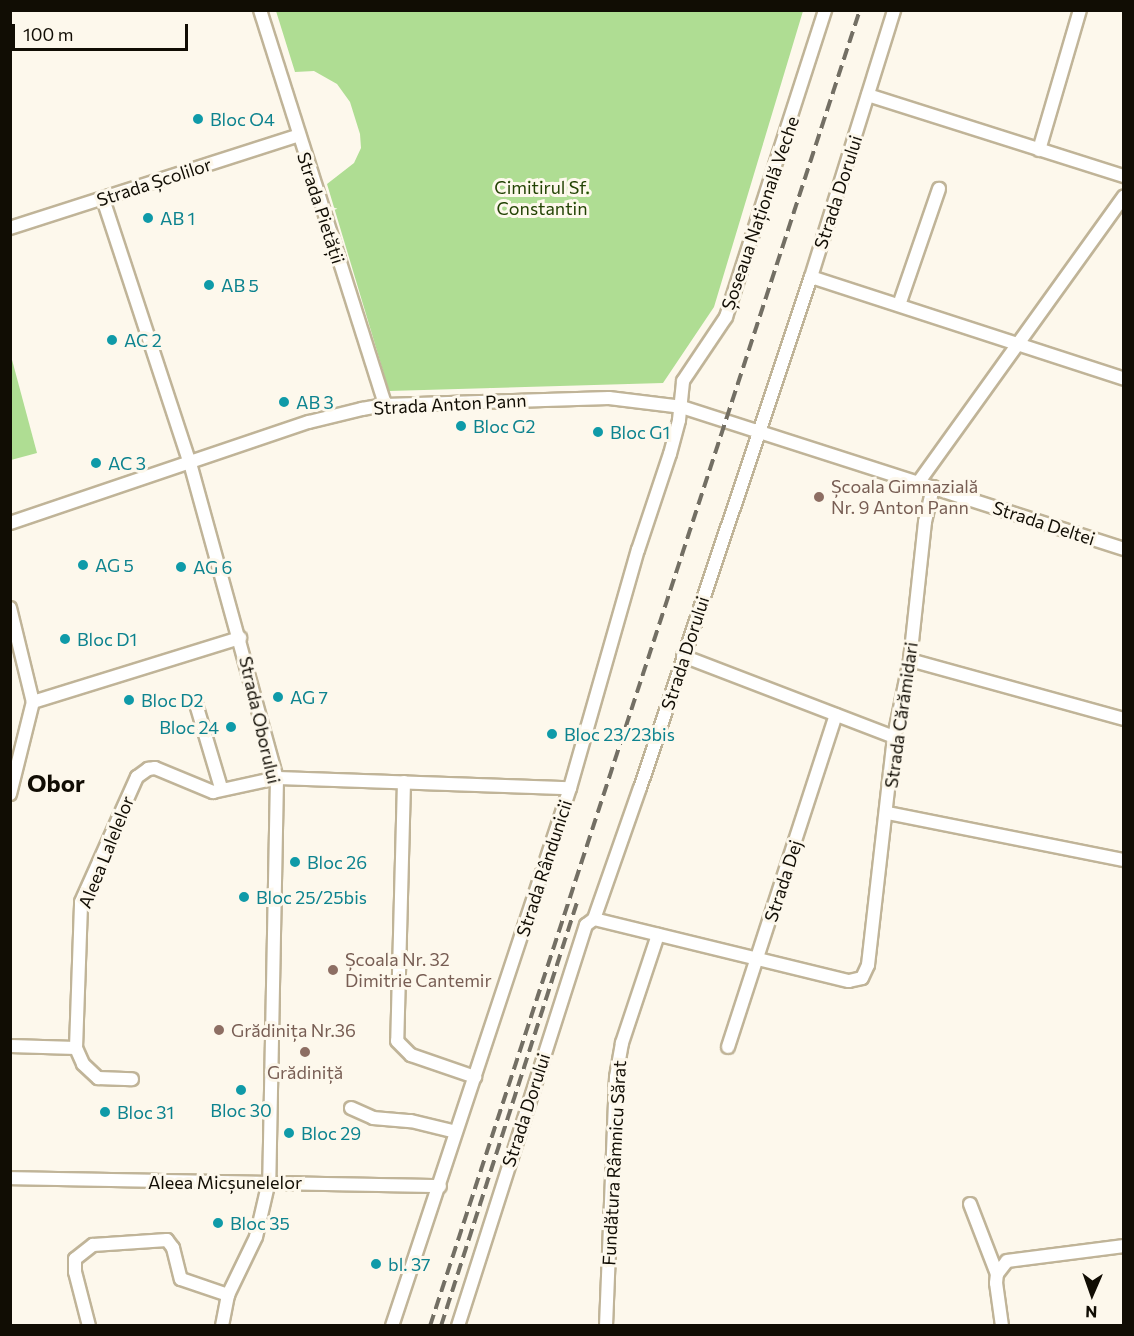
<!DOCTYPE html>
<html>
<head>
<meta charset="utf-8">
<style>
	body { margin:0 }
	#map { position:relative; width:1134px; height:1336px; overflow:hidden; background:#fdf8ec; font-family:Commissioner,sans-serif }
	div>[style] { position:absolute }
	.green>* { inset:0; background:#afdd93 }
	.roads { filter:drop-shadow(2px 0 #c0b498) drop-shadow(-2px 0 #c0b498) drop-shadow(0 2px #c0b498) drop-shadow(0 -2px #c0b498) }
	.minor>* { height:12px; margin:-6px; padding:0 6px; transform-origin:6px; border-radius:6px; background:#fff }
	.rail>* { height:4px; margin-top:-2px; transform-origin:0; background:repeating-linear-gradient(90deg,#736f64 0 12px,transparent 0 18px) }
	.dots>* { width:16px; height:16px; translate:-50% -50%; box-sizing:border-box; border:3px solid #fdf8ec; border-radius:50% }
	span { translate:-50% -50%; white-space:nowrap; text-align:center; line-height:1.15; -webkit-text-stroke:6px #fdf8ec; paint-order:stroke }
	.culture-label { font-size:18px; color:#0d838f }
	.left { translate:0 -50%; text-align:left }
	.right { translate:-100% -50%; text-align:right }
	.street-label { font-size:18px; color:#110d04 }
	.park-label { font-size:18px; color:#234304 }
	.education-label { font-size:18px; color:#785e54 }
	.district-label { font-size:24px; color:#110d04; font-weight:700 }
	.frame { position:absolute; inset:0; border:12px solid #110d04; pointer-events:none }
	.north { position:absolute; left:1062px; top:1264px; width:60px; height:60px; -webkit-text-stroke:4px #fdf8ec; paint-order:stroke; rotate:182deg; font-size:16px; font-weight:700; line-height:24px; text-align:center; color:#110d04 }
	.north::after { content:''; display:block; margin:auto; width:21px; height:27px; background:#110d04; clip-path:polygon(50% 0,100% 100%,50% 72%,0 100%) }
	.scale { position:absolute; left:12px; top:24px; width:176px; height:27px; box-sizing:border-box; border:3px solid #110d04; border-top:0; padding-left:8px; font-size:18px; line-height:21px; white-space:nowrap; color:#110d04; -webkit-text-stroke:4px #fdf8ec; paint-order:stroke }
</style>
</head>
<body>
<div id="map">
	<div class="green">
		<div style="clip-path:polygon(276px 11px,803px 11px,714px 307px,663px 383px,389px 391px,327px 184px,354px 163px,361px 148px,360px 134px,350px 102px,337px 84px,314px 71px,295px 72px)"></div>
		<div style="clip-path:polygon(11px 356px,37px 453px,11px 460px,10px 460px)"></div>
	</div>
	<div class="roads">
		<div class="minor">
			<div style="left:260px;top:10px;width:414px;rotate:72.4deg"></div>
			<div style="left:868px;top:95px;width:269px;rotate:17.6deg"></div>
			<div style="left:1039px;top:150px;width:146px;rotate:-73.7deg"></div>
			<div style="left:103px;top:199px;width:278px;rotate:71.8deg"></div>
			<div style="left:190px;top:463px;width:327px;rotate:74.6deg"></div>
			<div style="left:277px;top:778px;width:403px;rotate:91.1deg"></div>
			<div style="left:269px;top:1181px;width:57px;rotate:103.1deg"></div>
			<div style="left:256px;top:1237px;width:64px;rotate:115.8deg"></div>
			<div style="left:228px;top:1295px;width:32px;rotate:101deg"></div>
			<div style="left:10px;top:228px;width:301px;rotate:-17.8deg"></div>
			<div style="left:811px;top:277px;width:329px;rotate:18deg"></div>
			<div style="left:899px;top:305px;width:123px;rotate:-71deg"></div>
			<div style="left:918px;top:483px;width:353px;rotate:-54.3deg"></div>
			<div style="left:10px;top:523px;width:316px;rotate:-18.7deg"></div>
			<div style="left:309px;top:422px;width:55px;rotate:-13.8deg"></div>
			<div style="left:362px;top:409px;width:23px;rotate:-10deg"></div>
			<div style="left:385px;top:405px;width:224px;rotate:-1.8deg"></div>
			<div style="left:609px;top:398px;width:74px;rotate:7deg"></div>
			<div style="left:682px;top:407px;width:464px;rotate:17.8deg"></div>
			<div style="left:10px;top:608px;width:97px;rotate:76.3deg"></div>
			<div style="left:683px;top:656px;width:226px;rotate:21deg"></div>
			<div style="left:910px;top:660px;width:222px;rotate:15.4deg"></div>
			<div style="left:196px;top:704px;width:88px;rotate:73.4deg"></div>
			<div style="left:404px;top:782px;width:259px;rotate:91.5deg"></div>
			<div style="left:397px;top:1041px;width:20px;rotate:45deg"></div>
			<div style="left:411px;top:1055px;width:68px;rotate:19deg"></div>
			<div style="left:10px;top:794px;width:95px;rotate:-76deg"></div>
			<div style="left:33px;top:702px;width:217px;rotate:-17.2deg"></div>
			<div style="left:888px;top:813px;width:241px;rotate:11.3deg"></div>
			<div style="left:594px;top:919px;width:262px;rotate:13.7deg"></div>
			<div style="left:849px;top:981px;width:13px;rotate:-13deg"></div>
			<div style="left:862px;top:978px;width:14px;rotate:-65deg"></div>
			<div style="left:868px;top:965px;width:229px;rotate:-83.5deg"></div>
			<div style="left:894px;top:737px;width:79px;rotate:-78.3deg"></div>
			<div style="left:910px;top:660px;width:139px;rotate:-83.8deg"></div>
			<div style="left:925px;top:522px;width:36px;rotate:-77deg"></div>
			<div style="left:10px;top:1046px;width:66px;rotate:1.7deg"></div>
			<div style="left:76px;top:1048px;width:146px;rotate:-88deg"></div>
			<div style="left:81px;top:902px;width:137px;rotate:-65.9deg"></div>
			<div style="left:137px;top:777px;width:14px;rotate:-36deg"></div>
			<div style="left:148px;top:769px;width:7px;rotate:-8deg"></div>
			<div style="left:155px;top:768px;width:63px;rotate:22.5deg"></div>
			<div style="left:213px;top:792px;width:66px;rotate:-12.3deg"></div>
			<div style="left:277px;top:778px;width:293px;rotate:2deg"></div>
			<div style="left:728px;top:1047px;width:349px;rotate:-72deg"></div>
			<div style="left:76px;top:1048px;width:17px;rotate:66deg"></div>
			<div style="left:83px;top:1064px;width:21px;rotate:43deg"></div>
			<div style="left:98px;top:1078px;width:34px;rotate:2deg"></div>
			<div style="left:351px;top:1108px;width:24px;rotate:24deg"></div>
			<div style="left:373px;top:1118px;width:38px;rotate:5deg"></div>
			<div style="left:411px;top:1121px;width:46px;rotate:13.7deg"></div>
			<div style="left:10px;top:1178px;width:430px;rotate:1.1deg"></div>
			<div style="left:970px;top:1204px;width:75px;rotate:68.9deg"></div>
			<div style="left:89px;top:1326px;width:56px;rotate:-104.5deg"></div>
			<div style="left:75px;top:1272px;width:13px;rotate:-90deg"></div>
			<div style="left:75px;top:1259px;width:23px;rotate:-38deg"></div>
			<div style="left:93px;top:1245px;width:74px;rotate:-3.9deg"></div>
			<div style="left:167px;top:1240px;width:10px;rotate:53deg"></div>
			<div style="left:173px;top:1248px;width:32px;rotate:76deg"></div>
			<div style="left:181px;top:1279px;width:50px;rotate:18.8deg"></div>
			<div style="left:392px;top:1326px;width:567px;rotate:-71.69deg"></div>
			<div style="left:570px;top:788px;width:248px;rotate:-74.1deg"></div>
			<div style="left:638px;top:550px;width:101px;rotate:-71.6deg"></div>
			<div style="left:670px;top:454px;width:35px;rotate:-75deg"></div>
			<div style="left:679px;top:420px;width:39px;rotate:-84deg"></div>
			<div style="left:683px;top:381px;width:77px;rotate:-56.1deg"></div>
			<div style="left:726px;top:317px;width:323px;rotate:-72.1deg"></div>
			<div style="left:458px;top:1326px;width:421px;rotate:-72.3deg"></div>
			<div style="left:586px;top:925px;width:10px;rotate:-37deg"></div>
			<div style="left:594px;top:919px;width:139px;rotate:-70.7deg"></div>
			<div style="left:640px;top:788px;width:539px;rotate:-71.5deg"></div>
			<div style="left:811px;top:277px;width:280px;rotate:-72.7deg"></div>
			<div style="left:606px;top:1326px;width:249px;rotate:-87.7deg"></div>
			<div style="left:616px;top:1077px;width:35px;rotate:-80deg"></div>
			<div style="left:622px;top:1043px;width:114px;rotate:-71.6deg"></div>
			<div style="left:1002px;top:1326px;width:43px;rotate:-97.9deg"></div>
			<div style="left:996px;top:1283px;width:9px;rotate:-84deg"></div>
			<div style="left:997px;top:1274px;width:16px;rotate:-52deg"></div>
			<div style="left:1007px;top:1261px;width:118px;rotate:-7.3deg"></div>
		</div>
	</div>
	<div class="rail">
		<div style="left:430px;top:1326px;width:1384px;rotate:-71.91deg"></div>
		<div style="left:441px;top:1326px;width:447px;rotate:-72.2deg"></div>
	</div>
	<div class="dots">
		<div style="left:198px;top:119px;background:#0f9aa8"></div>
		<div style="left:148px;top:218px;background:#0f9aa8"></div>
		<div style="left:209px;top:285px;background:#0f9aa8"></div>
		<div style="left:112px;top:340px;background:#0f9aa8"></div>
		<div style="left:284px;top:402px;background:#0f9aa8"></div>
		<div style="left:461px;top:426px;background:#0f9aa8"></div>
		<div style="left:598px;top:432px;background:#0f9aa8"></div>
		<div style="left:96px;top:463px;background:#0f9aa8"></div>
		<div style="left:819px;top:497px;background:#8d6e63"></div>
		<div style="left:83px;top:565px;background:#0f9aa8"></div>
		<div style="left:181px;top:567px;background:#0f9aa8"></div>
		<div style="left:65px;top:639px;background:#0f9aa8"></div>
		<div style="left:278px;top:697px;background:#0f9aa8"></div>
		<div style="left:129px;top:700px;background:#0f9aa8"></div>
		<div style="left:231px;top:727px;background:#0f9aa8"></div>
		<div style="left:552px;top:734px;background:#0f9aa8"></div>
		<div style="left:295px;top:862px;background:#0f9aa8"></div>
		<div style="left:244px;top:897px;background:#0f9aa8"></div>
		<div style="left:333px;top:970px;background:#8d6e63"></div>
		<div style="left:219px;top:1030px;background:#8d6e63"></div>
		<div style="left:305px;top:1052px;background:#8d6e63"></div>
		<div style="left:241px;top:1090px;background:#0f9aa8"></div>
		<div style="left:105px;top:1112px;background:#0f9aa8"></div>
		<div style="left:289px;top:1133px;background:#0f9aa8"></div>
		<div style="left:218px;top:1223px;background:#0f9aa8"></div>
		<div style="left:376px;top:1264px;background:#0f9aa8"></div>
	</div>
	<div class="culture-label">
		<span class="left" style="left:210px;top:119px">Bloc O4</span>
		<span class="left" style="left:160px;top:218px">AB 1</span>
		<span class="left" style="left:221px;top:285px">AB 5</span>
		<span class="left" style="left:124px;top:340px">AC 2</span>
		<span class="left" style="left:296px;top:402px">AB 3</span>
		<span class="left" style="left:473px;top:426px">Bloc G2</span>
		<span class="left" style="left:610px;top:432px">Bloc G1</span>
		<span class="left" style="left:108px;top:463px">AC 3</span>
		<span class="left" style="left:95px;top:565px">AG 5</span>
		<span class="left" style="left:193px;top:567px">AG 6</span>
		<span class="left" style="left:77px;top:639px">Bloc D1</span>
		<span class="left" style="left:290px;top:697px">AG 7</span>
		<span class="left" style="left:141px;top:700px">Bloc D2</span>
		<span class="right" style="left:219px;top:727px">Bloc 24</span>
		<span class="left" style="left:564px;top:734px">Bloc 23/23bis</span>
		<span class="left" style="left:307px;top:862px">Bloc 26</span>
		<span class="left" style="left:256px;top:897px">Bloc 25/25bis</span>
		<span style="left:241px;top:1110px">Bloc 30</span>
		<span class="left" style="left:117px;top:1112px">Bloc 31</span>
		<span class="left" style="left:301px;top:1133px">Bloc 29</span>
		<span class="left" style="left:230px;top:1223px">Bloc 35</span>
		<span class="left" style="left:388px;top:1264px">bl. 37</span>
	</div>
	<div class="street-label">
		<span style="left:154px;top:182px;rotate:-18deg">Strada Școlilor</span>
		<span style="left:838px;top:192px;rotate:-72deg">Strada Dorului</span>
		<span style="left:321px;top:208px;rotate:72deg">Strada Pietății</span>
		<span style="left:760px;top:213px;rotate:-71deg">Șoseaua Națională Veche</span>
		<span style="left:450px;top:404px;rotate:-3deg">Strada Anton Pann</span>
		<span style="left:1044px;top:523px;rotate:18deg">Strada Deltei</span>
		<span style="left:685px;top:653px;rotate:-72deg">Strada Dorului</span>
		<span style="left:901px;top:715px;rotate:-82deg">Strada Cărămidari</span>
		<span style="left:260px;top:720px;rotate:77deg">Strada Oborului</span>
		<span style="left:106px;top:852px;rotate:-68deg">Aleea Lalelelor</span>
		<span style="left:544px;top:868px;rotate:-72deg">Strada Rândunicii</span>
		<span style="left:783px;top:881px;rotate:-72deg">Strada Dej</span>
		<span style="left:526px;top:1110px;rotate:-72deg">Strada Dorului</span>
		<span style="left:614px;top:1163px;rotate:-87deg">Fundătura Râmnicu Sărat</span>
		<span style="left:225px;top:1182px">Aleea Micșunelelor</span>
	</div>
	<div class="park-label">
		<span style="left:542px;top:198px">Cimitirul Sf.<br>Constantin</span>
	</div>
	<div class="education-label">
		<span class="left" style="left:831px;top:497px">Școala Gimnazială<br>Nr. 9 Anton Pann</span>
		<span class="left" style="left:345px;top:970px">Școala Nr. 32<br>Dimitrie Cantemir</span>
		<span class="left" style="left:231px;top:1030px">Grădinița Nr.36</span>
		<span style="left:305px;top:1072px">Grădiniță</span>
	</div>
	<div class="district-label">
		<span style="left:56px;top:783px">Obor</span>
	</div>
	<div class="frame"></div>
	<div class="north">N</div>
	<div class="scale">100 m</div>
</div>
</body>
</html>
